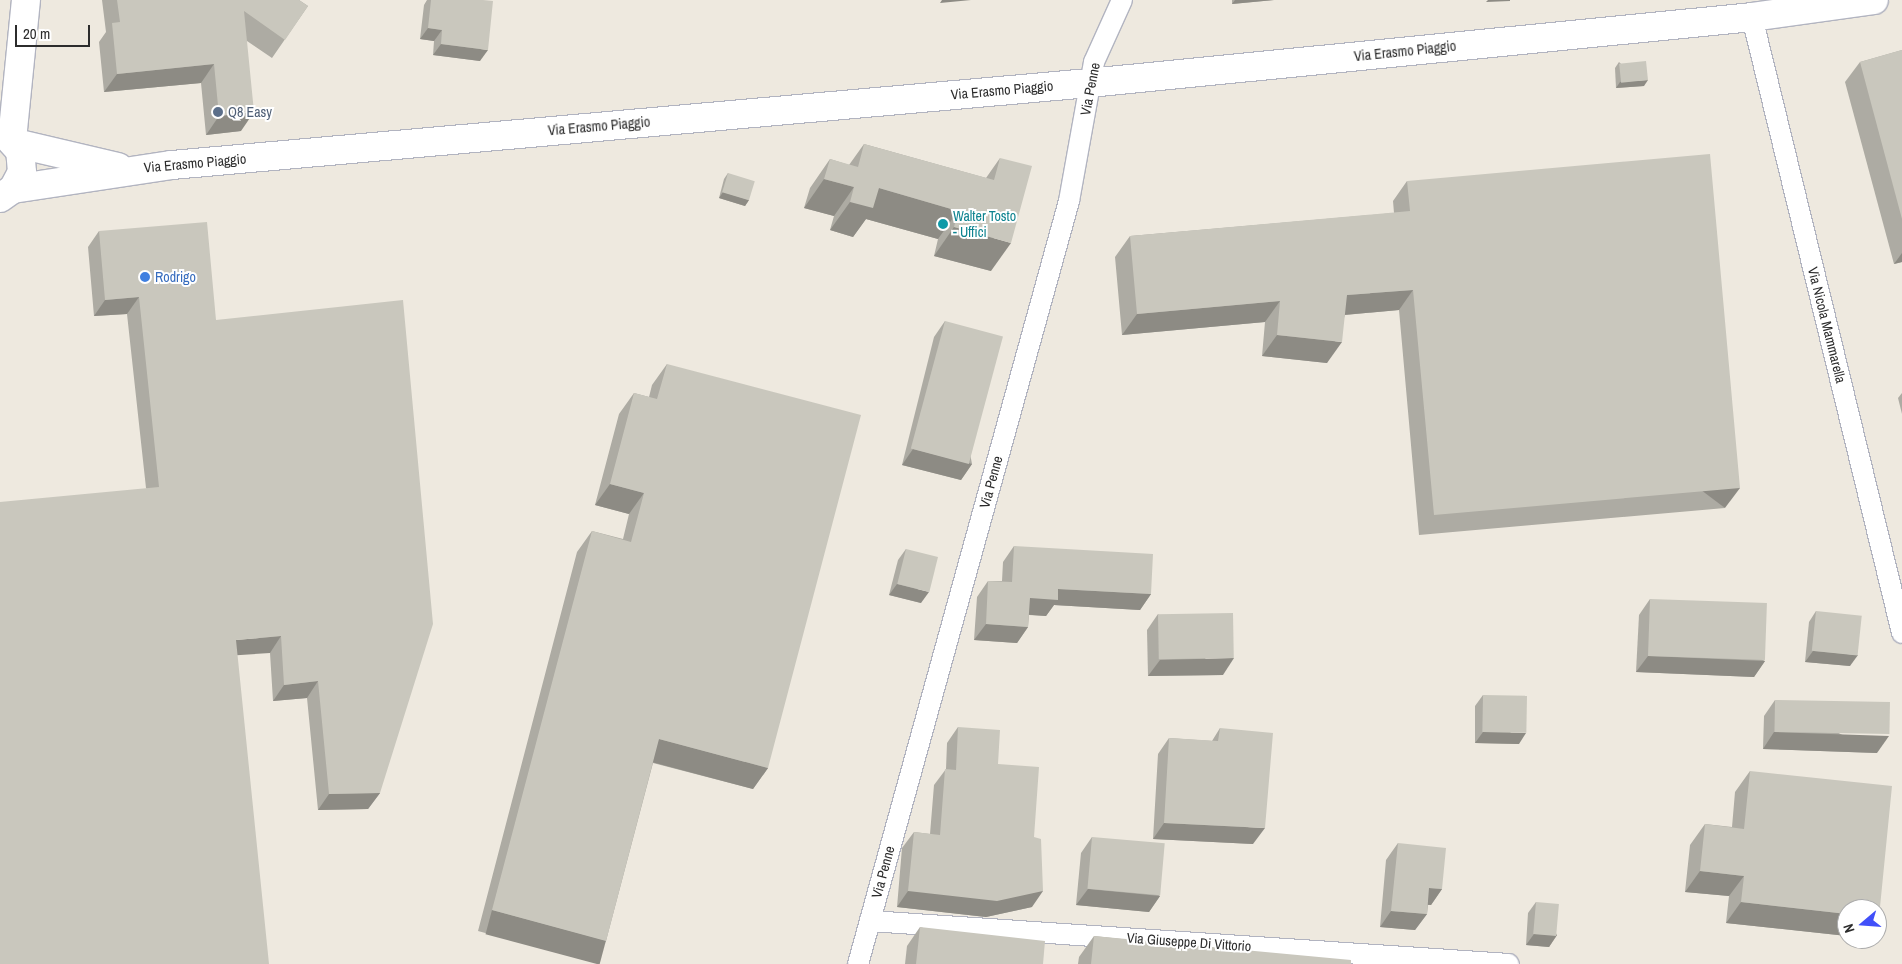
<!DOCTYPE html>
<html>
<head>
<meta charset="utf-8">
<style>
	body { margin:0 }
	#map { position:relative; width:1902px; height:964px; overflow:hidden; background:#eee9df; font-family:"Archivo Narrow",sans-serif }
	div>[style] { position:absolute }
	.roads { filter:drop-shadow(1px 0 #b2b4c0) drop-shadow(-1px 0 #b2b4c0) drop-shadow(0 1px #b2b4c0) drop-shadow(0 -1px #b2b4c0) }
	.street>* { height:20px; margin:-10px; padding:0 10px; transform-origin:10px; border-radius:10px; background:#fff }
	.secondary>* { height:28px; margin:-14px; padding:0 14px; transform-origin:14px; border-radius:14px; background:#fff }
	.wall>* { inset:0; background:#adaba3 }
	.shaded-wall>* { inset:0; background:#8d8b84; transform-origin:0 0 }
	.building>* { inset:0; background:#c9c7bd; transform-origin:0 0 }
	.dots>* { width:14px; height:14px; translate:-50% -50%; box-sizing:border-box; border:2px solid #fff; border-radius:50% }
	span { translate:-50% -50%; white-space:nowrap; text-align:center; line-height:1.15; -webkit-text-stroke:4px #fff; paint-order:stroke }
	.street-label { font-size:14px; color:#2c2c2c }
	.service-label { font-size:14px; color:#4e5e75 }
	.left { translate:0 -50%; text-align:left }
	.culture-label { font-size:14px; color:#0d838f }
	.shop-label { font-size:14px; color:#366cbe }
	.north { position:absolute; left:1837px; top:899px; width:50px; height:50px; box-sizing:border-box; background:#fff; border:1px solid #ababab; border-radius:50%; rotate:252deg; font-size:14px; font-weight:700; line-height:20px; text-align:center; color:#2c2c2c }
	.north::after { content:''; display:block; margin:auto; width:18px; height:22px; background:#4150f9; clip-path:polygon(50% 0,100% 100%,50% 72%,0 100%) }
	.scale { position:absolute; left:15px; top:25px; width:75px; height:22px; box-sizing:border-box; border:2px solid #2c2c2c; border-top:0; padding-left:6px; font-size:15px; line-height:18px; white-space:nowrap; color:#2c2c2c; -webkit-text-stroke:4px #fff; paint-order:stroke }
</style>
</head>
<body>
<div id="map">
	<div class="roads">
		<div class="street">
			<div style="left:1752px;top:17px;width:634px;rotate:76.31deg"></div>
			<div style="left:870px;top:921px;width:640px;rotate:3.85deg"></div>
			<div style="left:858px;top:964px;width:792px;rotate:-74.54deg"></div>
			<div style="left:1069px;top:201px;width:141px;rotate:-79.8deg"></div>
			<div style="left:1094px;top:62px;width:68px;rotate:-65.7deg"></div>
		</div>
		<div class="secondary">
			<div style="left:12px;top:140px;width:141px;rotate:-84.3deg"></div>
			<div style="left:15px;top:143px;width:106px;rotate:13.1deg"></div>
			<div style="left:13px;top:189px;width:161px;rotate:-8.6deg"></div>
			<div style="left:172px;top:165px;width:921px;rotate:-5.11deg"></div>
			<div style="left:1089px;top:83px;width:666px;rotate:-5.68deg"></div>
			<div style="left:1752px;top:17px;width:123px;rotate:-7.9deg"></div>
			<div style="left:0;top:198px;width:16px;rotate:-35deg"></div>
			<div style="left:13px;top:189px;width:19px;rotate:-62deg"></div>
			<div style="left:22px;top:172px;width:21px;rotate:-95deg"></div>
			<div style="left:20px;top:151px;width:24px;rotate:-132deg"></div>
		</div>
	</div>
	<div class="wall">
		<div style="clip-path:polygon(102px 0,299px 0,308px 6px,272px 58px,247px 41px,241px 131px,206px 135px,201px 83px,104px 92px,99px 42px,106px 32px)"></div>
		<div style="clip-path:polygon(427px 0,483px 0,480px 61px,433px 55px,434px 41px,420px 39px,424px 5px)"></div>
		<div style="clip-path:polygon(1232px 0,1274px 0,1232px 4px)"></div>
		<div style="clip-path:polygon(1902px 50px,1902px 262px,1894px 264px,1845px 82px,1860px 62px)"></div>
		<div style="clip-path:polygon(1619px 62px,1644px 86px,1616px 88px,1615px 68px)"></div>
		<div style="clip-path:polygon(864px 144px,986px 178px,1000px 158px,991px 271px,934px 256px,938px 239px,866px 219px,853px 237px,830px 230px,834px 216px,804px 208px,810px 188px,830px 159px,849px 165px)"></div>
		<div style="clip-path:polygon(728px 173px,749px 200px,745px 206px,719px 198px,724px 179px)"></div>
		<div style="clip-path:polygon(1407px 181px,1725px 508px,1419px 535px,1399px 310px,1345px 315px,1327px 363px,1262px 356px,1265px 322px,1122px 335px,1115px 257px,1130px 236px,1394px 213px,1393px 201px)"></div>
		<div style="clip-path:polygon(99px 231px,216px 320px,380px 793px,368px 809px,318px 810px,307px 698px,273px 701px,270px 653px,146px 488px,127px 314px,94px 316px,88px 247px)"></div>
		<div style="clip-path:polygon(945px 321px,972px 464px,961px 480px,902px 465px,934px 337px)"></div>
		<div style="clip-path:polygon(667px 364px,768px 768px,753px 789px,653px 763px,606px 941px,592px 962px,478px 931px,577px 552px,592px 531px,623px 539px,629px 514px,595px 505px,619px 414px,634px 393px,649px 397px,652px 385px)"></div>
		<div style="clip-path:polygon(1902px 393px,1902px 414px,1898px 398px)"></div>
		<div style="clip-path:polygon(1014px 546px,1151px 594px,1140px 610px,1054px 605px,1046px 616px,1029px 615px,1028px 627px,1017px 643px,974px 640px,977px 597px,988px 581px,1002px 581px,1003px 562px)"></div>
		<div style="clip-path:polygon(906px 549px,921px 603px,889px 595px,898px 560px)"></div>
		<div style="clip-path:polygon(1650px 599px,1765px 661px,1754px 677px,1636px 672px,1639px 615px)"></div>
		<div style="clip-path:polygon(1816px 611px,1850px 666px,1805px 662px,1809px 622px)"></div>
		<div style="clip-path:polygon(1158px 614px,1223px 675px,1148px 676px,1147px 630px)"></div>
		<div style="clip-path:polygon(1483px 695px,1519px 744px,1475px 743px,1475px 706px)"></div>
		<div style="clip-path:polygon(1775px 700px,1877px 753px,1763px 749px,1764px 716px)"></div>
		<div style="clip-path:polygon(958px 727px,998px 764px,1034px 837px,1032px 907px,986px 917px,897px 907px,902px 848px,914px 832px,930px 834px,934px 785px,946px 769px,947px 743px)"></div>
		<div style="clip-path:polygon(1220px 728px,1253px 844px,1153px 839px,1158px 754px,1169px 738px,1212px 741px)"></div>
		<div style="clip-path:polygon(1750px 771px,1847px 909px,1847px 936px,1726px 923px,1729px 896px,1685px 892px,1690px 845px,1705px 824px,1732px 827px,1735px 792px)"></div>
		<div style="clip-path:polygon(1092px 837px,1160px 896px,1149px 912px,1076px 905px,1081px 853px)"></div>
		<div style="clip-path:polygon(1398px 843px,1442px 889px,1431px 905px,1428px 905px,1427px 914px,1415px 930px,1380px 927px,1386px 860px)"></div>
		<div style="clip-path:polygon(1536px 902px,1557px 935px,1549px 947px,1526px 945px,1528px 913px)"></div>
		<div style="clip-path:polygon(920px 927px,1043px 964px,905px 964px,907px 946px)"></div>
		<div style="clip-path:polygon(1094px 936px,1351px 964px,1078px 964px,1079px 957px)"></div>
	</div>
	<div class="shaded-wall">
		<div style="clip-path:polygon(942px 0,971px 0,940px 3px)"></div>
		<div style="clip-path:polygon(1235px 0,1274px 0,1232px 4px)"></div>
		<div style="clip-path:polygon(1488px 0,1510px 0,1510px 1px,1486px 2px)"></div>
		<div style="clip-path:polygon(428px 28px,442px 30px,434px 41px,420px 39px)"></div>
		<div style="clip-path:polygon(441px 44px,488px 50px,480px 61px,433px 55px)"></div>
		<div style="clip-path:polygon(214px 64px,201px 83px,104px 92px,117px 74px)"></div>
		<div style="clip-path:polygon(1648px 80px,1644px 86px,1616px 88px,1620px 82px)"></div>
		<div style="clip-path:polygon(254px 112px,241px 131px,206px 135px,219px 116px)"></div>
		<div style="clip-path:polygon(824px 179px,854px 187px,834px 216px,804px 208px)"></div>
		<div style="clip-path:polygon(879px 188px,958px 211px,938px 239px,866px 219px,853px 237px,830px 230px,850px 202px)"></div>
		<div style="clip-path:polygon(723px 192px,749px 200px,745px 206px,719px 198px)"></div>
		<div style="clip-path:polygon(954px 227px,1011px 243px,991px 271px,934px 256px)"></div>
		<div style="clip-path:polygon(1902px 253px,1902px 262px,1894px 264px)"></div>
		<div style="clip-path:polygon(1413px 290px,1399px 310px,1332px 316px,1347px 295px)"></div>
		<div style="clip-path:polygon(139px 297px,127px 314px,94px 316px,105px 300px)"></div>
		<div style="clip-path:polygon(1280px 301px,1265px 322px,1122px 335px,1137px 314px)"></div>
		<div style="clip-path:polygon(1277px 335px,1342px 342px,1327px 363px,1262px 356px)"></div>
		<div style="clip-path:polygon(913px 449px,972px 464px,961px 480px,902px 465px)"></div>
		<div style="clip-path:polygon(610px 484px,644px 493px,629px 514px,595px 505px)"></div>
		<div style="left:1740px;top:488px;width:25px;height:307px;rotate:127deg"></div>
		<div style="clip-path:polygon(897px 584px,929px 592px,921px 603px,889px 595px)"></div>
		<div style="clip-path:polygon(1058px 589px,1151px 594px,1140px 610px,1054px 605px,1046px 616px,1019px 614px,1030px 598px)"></div>
		<div style="clip-path:polygon(986px 624px,1028px 627px,1017px 643px,974px 640px)"></div>
		<div style="clip-path:polygon(281px 636px,270px 653px,225px 656px,236px 640px)"></div>
		<div style="clip-path:polygon(1813px 651px,1858px 655px,1850px 666px,1805px 662px)"></div>
		<div style="clip-path:polygon(1648px 656px,1765px 661px,1754px 677px,1636px 672px)"></div>
		<div style="clip-path:polygon(1234px 658px,1223px 675px,1148px 676px,1160px 660px)"></div>
		<div style="clip-path:polygon(318px 681px,307px 698px,273px 701px,284px 685px)"></div>
		<div style="clip-path:polygon(1483px 732px,1526px 733px,1519px 744px,1475px 743px)"></div>
		<div style="clip-path:polygon(1774px 732px,1889px 736px,1877px 753px,1763px 749px)"></div>
		<div style="clip-path:polygon(659px 739px,768px 768px,753px 789px,644px 760px)"></div>
		<div style="clip-path:polygon(380px 793px,368px 809px,318px 810px,329px 794px)"></div>
		<div style="clip-path:polygon(1164px 823px,1265px 828px,1253px 844px,1153px 839px)"></div>
		<div style="clip-path:polygon(1700px 871px,1744px 876px,1729px 896px,1685px 892px)"></div>
		<div style="clip-path:polygon(1429px 888px,1442px 889px,1431px 905px,1418px 904px)"></div>
		<div style="clip-path:polygon(1088px 889px,1160px 896px,1149px 912px,1076px 905px)"></div>
		<div style="clip-path:polygon(908px 891px,1043px 891px,1032px 907px,986px 917px,897px 907px)"></div>
		<div style="clip-path:polygon(1741px 902px,1847px 914px,1847px 936px,1726px 923px)"></div>
		<div style="left:492px;top:910px;width:118px;height:25px;rotate:15deg"></div>
		<div style="clip-path:polygon(1391px 911px,1427px 914px,1415px 930px,1380px 927px)"></div>
		<div style="clip-path:polygon(1534px 934px,1557px 935px,1549px 947px,1526px 945px)"></div>
	</div>
	<div class="building">
		<div style="clip-path:polygon(117px 0,299px 0,308px 6px,285px 40px,244px 11px,254px 112px,219px 116px,214px 64px,117px 74px,112px 23px,120px 22px)"></div>
		<div style="clip-path:polygon(431px 0,483px 0,493px 1px,488px 50px,441px 44px,442px 30px,428px 28px)"></div>
		<div style="clip-path:polygon(1902px 50px,1902px 219px,1860px 62px)"></div>
		<div style="left:1646px;top:61px;width:19px;height:27px;rotate:84deg"></div>
		<div style="clip-path:polygon(864px 144px,994px 180px,1000px 158px,1032px 166px,1011px 243px,954px 227px,958px 211px,879px 188px,873px 208px,850px 202px,854px 187px,824px 179px,830px 159px,858px 167px)"></div>
		<div style="clip-path:polygon(1710px 154px,1740px 488px,1434px 515px,1413px 290px,1347px 295px,1342px 342px,1277px 335px,1280px 301px,1137px 314px,1130px 236px,1410px 211px,1407px 181px)"></div>
		<div style="left:728px;top:173px;width:28px;height:20px;rotate:17deg"></div>
		<div style="clip-path:polygon(207px 222px,216px 320px,403px 300px,433px 624px,380px 793px,329px 794px,318px 681px,284px 685px,281px 636px,236px 640px,269px 964px,0 964px,0 502px,159px 487px,139px 297px,105px 300px,99px 231px)"></div>
		<div style="left:945px;top:321px;width:60px;height:132px;rotate:15deg"></div>
		<div style="clip-path:polygon(667px 364px,861px 415px,768px 768px,659px 739px,606px 941px,492px 910px,592px 531px,631px 542px,644px 493px,610px 484px,634px 393px,657px 399px)"></div>
		<div style="clip-path:polygon(1014px 546px,1153px 554px,1151px 594px,1058px 589px,1058px 600px,1030px 598px,1028px 627px,986px 624px,988px 581px,1012px 582px)"></div>
		<div style="left:906px;top:549px;width:33px;height:36px;rotate:14deg"></div>
		<div style="left:1650px;top:599px;width:117px;height:57px;rotate:2deg"></div>
		<div style="left:1816px;top:611px;width:46px;height:40px;rotate:6deg"></div>
		<div style="left:1233px;top:613px;width:45px;height:75px;rotate:89deg"></div>
		<div style="left:1483px;top:695px;width:44px;height:37px;rotate:1deg"></div>
		<div style="left:1775px;top:700px;width:115px;height:32px;rotate:1deg"></div>
		<div style="clip-path:polygon(958px 727px,1000px 730px,998px 764px,1039px 767px,1034px 837px,1041px 839px,1043px 891px,997px 901px,908px 891px,914px 832px,940px 835px,945px 769px,956px 770px)"></div>
		<div style="clip-path:polygon(1220px 728px,1273px 733px,1265px 828px,1164px 823px,1169px 738px,1218px 741px)"></div>
		<div style="clip-path:polygon(1750px 771px,1892px 786px,1879px 917px,1877px 917px,1877px 909px,1847px 909px,1847px 914px,1741px 902px,1744px 876px,1700px 871px,1705px 824px,1744px 829px)"></div>
		<div style="left:1092px;top:837px;width:73px;height:52px;rotate:5deg"></div>
		<div style="clip-path:polygon(1398px 843px,1446px 848px,1442px 889px,1429px 888px,1427px 914px,1391px 911px)"></div>
		<div style="left:1536px;top:902px;width:23px;height:32px;rotate:5deg"></div>
		<div style="clip-path:polygon(920px 927px,1045px 941px,1043px 964px,916px 964px)"></div>
		<div style="clip-path:polygon(1094px 936px,1351px 960px,1351px 964px,1091px 964px)"></div>
	</div>
	<div class="dots">
		<div style="left:218px;top:112px;background:#5c6f8a"></div>
		<div style="left:943px;top:224px;background:#0f9aa8"></div>
		<div style="left:145px;top:277px;background:#3f7fe0"></div>
	</div>
	<div class="street-label">
		<span style="left:1405px;top:51px;rotate:-6deg">Via Erasmo Piaggio</span>
		<span style="left:1090px;top:89px;rotate:-79deg">Via Penne</span>
		<span style="left:1002px;top:90px;rotate:-5deg">Via Erasmo Piaggio</span>
		<span style="left:599px;top:126px;rotate:-5deg">Via Erasmo Piaggio</span>
		<span style="left:195px;top:163px;rotate:-5deg">Via Erasmo Piaggio</span>
		<span style="left:1827px;top:325px;rotate:76deg">Via Nicola Mammarella</span>
		<span style="left:991px;top:482px;rotate:-75deg">Via Penne</span>
		<span style="left:883px;top:872px;rotate:-75deg">Via Penne</span>
		<span style="left:1189px;top:942px;rotate:4deg">Via Giuseppe Di Vittorio</span>
	</div>
	<div class="service-label">
		<span class="left" style="left:228px;top:112px">Q8 Easy</span>
	</div>
	<div class="culture-label">
		<span class="left" style="left:953px;top:224px">Walter Tosto<br>- Uffici</span>
	</div>
	<div class="shop-label">
		<span class="left" style="left:155px;top:277px">Rodrigo</span>
	</div>
	<div class="north">N</div>
	<div class="scale">20 m</div>
</div>
</body>
</html>
